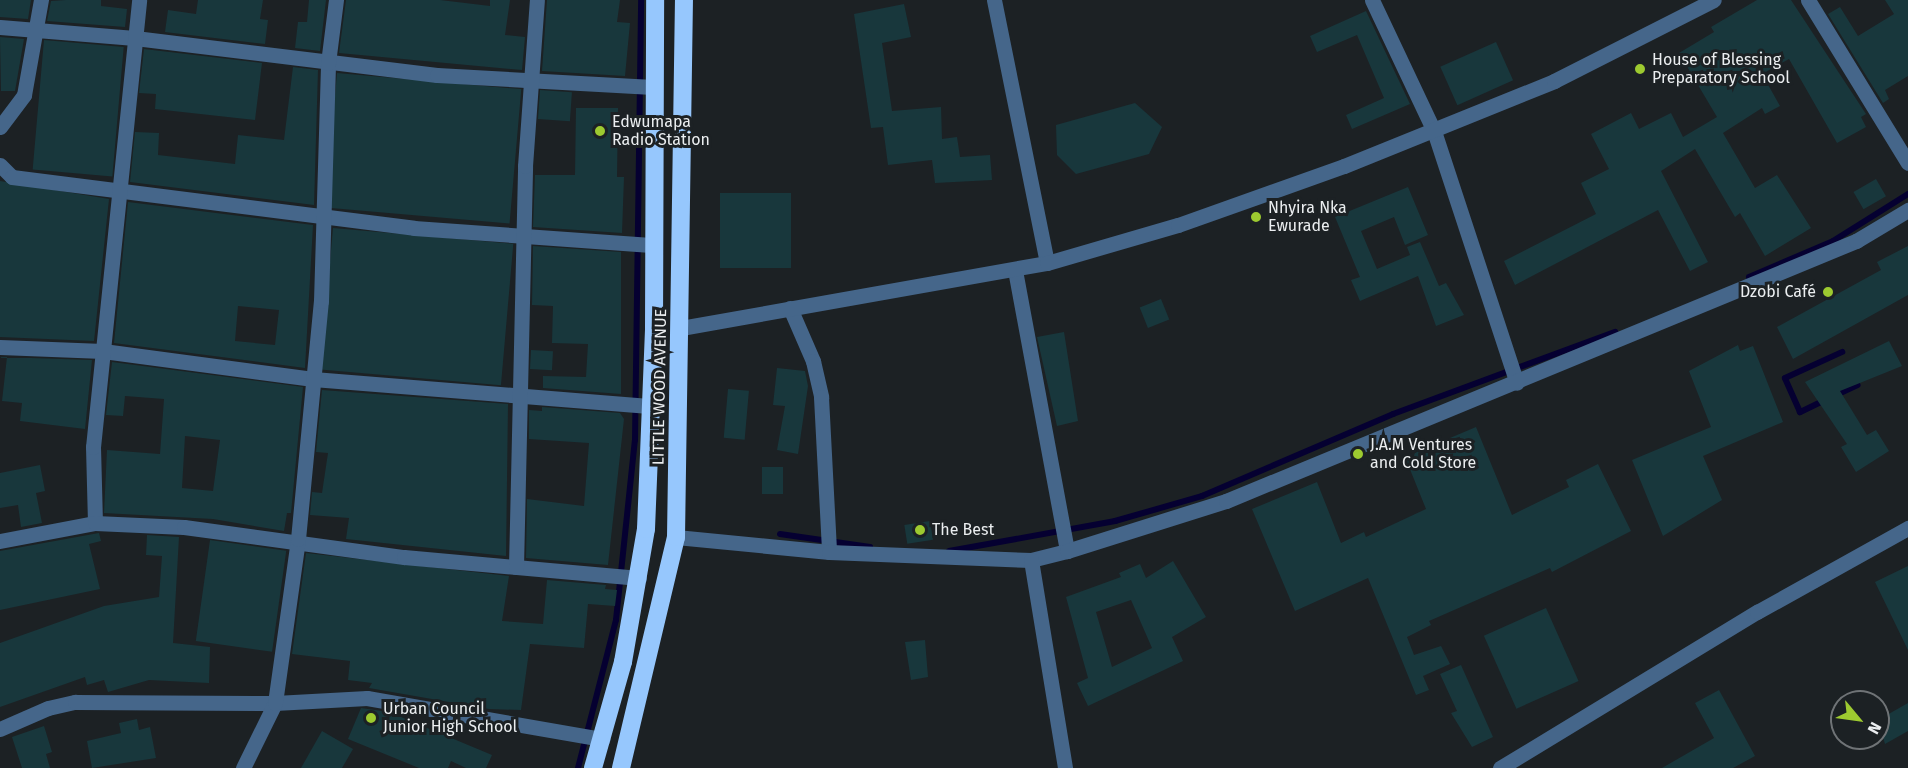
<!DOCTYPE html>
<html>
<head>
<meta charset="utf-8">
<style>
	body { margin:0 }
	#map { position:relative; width:1908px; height:768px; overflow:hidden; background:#1c2124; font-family:"Fira Sans",sans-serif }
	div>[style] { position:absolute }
	.stream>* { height:6px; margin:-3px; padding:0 3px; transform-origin:3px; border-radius:3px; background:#050031 }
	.building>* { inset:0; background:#18373c; transform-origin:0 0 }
	.minor>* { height:15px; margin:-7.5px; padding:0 7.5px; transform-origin:7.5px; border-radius:7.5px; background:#45668a }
	.highway>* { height:18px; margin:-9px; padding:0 9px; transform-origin:9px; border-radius:9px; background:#96c7fd }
	.dots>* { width:16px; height:16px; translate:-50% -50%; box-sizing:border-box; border:3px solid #1c2124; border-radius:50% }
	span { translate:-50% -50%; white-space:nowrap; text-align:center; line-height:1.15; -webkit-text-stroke:6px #1c2124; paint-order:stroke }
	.poi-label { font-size:16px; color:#ebeef0 }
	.left { translate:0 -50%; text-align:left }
	.right { translate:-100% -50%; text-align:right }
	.street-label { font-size:16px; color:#ebeef0 }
	.north { position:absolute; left:1830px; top:690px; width:60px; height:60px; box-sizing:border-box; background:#1c2124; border:2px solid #6f7376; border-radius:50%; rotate:119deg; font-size:16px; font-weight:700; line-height:24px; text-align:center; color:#ebeef0 }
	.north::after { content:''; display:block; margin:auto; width:21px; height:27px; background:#9dca30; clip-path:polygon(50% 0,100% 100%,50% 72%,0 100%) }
</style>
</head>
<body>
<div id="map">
	<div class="stream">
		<div style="left:1749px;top:277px;width:91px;rotate:-23.2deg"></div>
		<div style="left:1833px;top:241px;width:89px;rotate:-32.1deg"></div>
		<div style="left:1834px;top:396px;width:26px;rotate:-25deg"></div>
		<div style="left:1825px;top:400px;width:28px;rotate:154deg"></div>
		<div style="left:1800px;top:412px;width:37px;rotate:-114deg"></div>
		<div style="left:1785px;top:378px;width:63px;rotate:-24.5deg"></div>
		<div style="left:780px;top:534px;width:91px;rotate:8.2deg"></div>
		<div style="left:949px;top:551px;width:169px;rotate:-10.2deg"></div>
		<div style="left:1115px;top:521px;width:91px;rotate:-16deg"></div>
		<div style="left:1202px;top:496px;width:208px;rotate:-23.2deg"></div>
		<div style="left:1393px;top:414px;width:237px;rotate:-20.3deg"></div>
		<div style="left:578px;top:768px;width:153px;rotate:-75.6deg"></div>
		<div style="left:616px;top:620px;width:181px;rotate:-84deg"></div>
		<div style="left:635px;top:440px;width:440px;rotate:-89.2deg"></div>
	</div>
	<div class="building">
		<div style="clip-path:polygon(0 0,31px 0,28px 19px,0 17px)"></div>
		<div style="clip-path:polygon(66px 0,101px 0,101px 6px,127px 9px,125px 27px,47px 21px,51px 1px)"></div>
		<div style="clip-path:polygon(198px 0,263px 0,260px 19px,268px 20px,265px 44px,165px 32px,168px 10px,196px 14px)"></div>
		<div style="clip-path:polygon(309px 0,326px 0,320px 51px,295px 48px,298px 22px,307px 22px)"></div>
		<div style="clip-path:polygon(346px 0,440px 0,490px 6px,490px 0,510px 0,505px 35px,525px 37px,522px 70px,339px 53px)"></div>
		<div style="clip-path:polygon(547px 0,620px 0,617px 22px,630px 23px,625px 76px,542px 71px)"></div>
		<div style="clip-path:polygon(1757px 0,1791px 0,1866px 114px,1861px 117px,1866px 127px,1837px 143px,1789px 59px,1762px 74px,1780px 106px,1765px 114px,1762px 108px,1723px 133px,1755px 188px,1777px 175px,1811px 228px,1765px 256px,1740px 213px,1735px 217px,1695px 149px,1661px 171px,1708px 262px,1690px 271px,1658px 210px,1515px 285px,1504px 261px,1596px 214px,1581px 183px,1609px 169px,1591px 134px,1631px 113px,1639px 129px,1671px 113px,1683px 137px,1717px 117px,1679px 53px,1714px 32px,1711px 27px)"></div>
		<div style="clip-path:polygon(1885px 0,1908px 0,1908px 76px,1885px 90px,1889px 99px,1883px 103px,1828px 14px,1840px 7px,1858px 36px,1894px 14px)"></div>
		<div style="clip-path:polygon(904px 4px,911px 37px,882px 43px,892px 111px,941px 107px,942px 139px,957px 137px,960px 157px,990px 155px,992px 180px,935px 183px,932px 160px,888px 165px,883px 127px,871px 128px,854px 14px)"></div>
		<div style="clip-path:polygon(1366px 11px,1410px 104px,1352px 129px,1346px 115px,1384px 98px,1357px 35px,1317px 52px,1310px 36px)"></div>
		<div style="clip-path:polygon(0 37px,24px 39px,15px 91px,1px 91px)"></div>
		<div style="left:44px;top:40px;width:80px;height:130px;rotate:5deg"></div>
		<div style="left:1496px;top:42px;width:42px;height:61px;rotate:66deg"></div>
		<div style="clip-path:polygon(144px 49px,262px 63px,255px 120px,155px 109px,156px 94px,139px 93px)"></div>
		<div style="clip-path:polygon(293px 67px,318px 70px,314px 205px,130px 182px,135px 132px,159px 133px,158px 155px,235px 164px,238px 135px,284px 140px)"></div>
		<div style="left:337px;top:73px;width:185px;height:135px;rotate:5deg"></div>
		<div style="left:540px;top:90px;width:32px;height:29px;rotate:4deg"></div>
		<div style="clip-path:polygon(1135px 103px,1162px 127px,1149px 154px,1076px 174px,1057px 155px,1056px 125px)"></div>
		<div style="clip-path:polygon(576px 108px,618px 108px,617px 177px,624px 177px,622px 233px,533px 227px,535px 175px,575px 175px)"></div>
		<div style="left:1876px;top:179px;width:20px;height:26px;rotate:60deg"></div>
		<div style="clip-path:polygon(0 181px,109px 199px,94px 341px,0 337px)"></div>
		<div style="clip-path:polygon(1408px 187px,1428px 235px,1405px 245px,1394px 217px,1361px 231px,1377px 269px,1410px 255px,1407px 247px,1420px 242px,1439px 286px,1446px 283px,1464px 315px,1436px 326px,1418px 276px,1360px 301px,1351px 280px,1360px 277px,1335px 217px)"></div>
		<div style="left:791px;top:193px;width:75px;height:71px;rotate:90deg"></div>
		<div style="clip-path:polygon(evenodd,128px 202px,313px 225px,305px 368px,114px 343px,128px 202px,238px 306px,279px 310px,275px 345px,235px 341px,238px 306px)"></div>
		<div style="left:333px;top:228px;width:181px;height:142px;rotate:5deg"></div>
		<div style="clip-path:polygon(533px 246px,621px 252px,621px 394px,543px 388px,543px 376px,586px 377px,588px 344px,552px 343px,553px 306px,532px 305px)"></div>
		<div style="clip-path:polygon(1908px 246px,1908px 295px,1793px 359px,1777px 327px,1881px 270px,1877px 262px)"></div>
		<div style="left:1161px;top:299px;width:22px;height:23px;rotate:68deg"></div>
		<div style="clip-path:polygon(1064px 332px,1078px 421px,1057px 426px,1037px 337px)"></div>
		<div style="clip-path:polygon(1889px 341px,1902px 366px,1840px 391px,1867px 435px,1876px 430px,1889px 451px,1856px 472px,1841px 447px,1847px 444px,1805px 382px)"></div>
		<div style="clip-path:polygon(1738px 345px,1740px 351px,1753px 346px,1783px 422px,1703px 456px,1722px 500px,1663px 536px,1632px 460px,1711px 427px,1689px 371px)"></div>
		<div style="left:531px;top:350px;width:22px;height:19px;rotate:3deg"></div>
		<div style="clip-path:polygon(0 357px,92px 360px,85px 429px,20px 421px,22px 403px,2px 401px,7px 357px)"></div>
		<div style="clip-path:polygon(evenodd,112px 362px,303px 387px,291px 513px,287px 513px,284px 531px,213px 519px,104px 513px,107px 450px,160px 454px,164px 399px,125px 396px,123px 416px,106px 415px,112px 362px,185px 436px,220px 440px,213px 491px,182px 488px,185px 436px)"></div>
		<div style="clip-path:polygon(777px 368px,805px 371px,808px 386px,798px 454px,777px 450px,785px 406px,773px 405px)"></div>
		<div style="left:728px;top:389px;width:21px;height:49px;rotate:5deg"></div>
		<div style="clip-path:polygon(322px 390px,508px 404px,506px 556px,346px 539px,349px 518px,310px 515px,312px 492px,322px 493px,328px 453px,316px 452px)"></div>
		<div style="clip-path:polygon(542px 407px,620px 413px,624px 419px,608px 565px,526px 558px,527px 499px,584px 506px,589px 443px,529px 439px,529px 410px,542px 411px)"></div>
		<div style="clip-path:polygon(1476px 427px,1512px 515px,1569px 487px,1566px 480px,1598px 464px,1631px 531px,1552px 572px,1550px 568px,1429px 621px,1431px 625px,1407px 637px,1414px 655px,1441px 646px,1450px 664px,1423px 676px,1429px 690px,1416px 695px,1368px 578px,1295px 611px,1252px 509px,1317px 482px,1341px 543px,1364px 532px,1366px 537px,1426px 509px,1405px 457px)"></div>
		<div style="clip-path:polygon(40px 465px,45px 491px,36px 493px,42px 523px,21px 527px,18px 505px,0 508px,0 473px)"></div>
		<div style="left:762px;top:467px;width:21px;height:27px"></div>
		<div style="left:930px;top:521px;width:19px;height:26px;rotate:81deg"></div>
		<div style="clip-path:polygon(99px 533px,101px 541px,89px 544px,100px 589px,0 610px,0 551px)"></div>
		<div style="clip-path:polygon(147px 535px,179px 537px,173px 643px,210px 647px,209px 683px,149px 680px,108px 692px,104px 680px,87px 685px,85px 677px,0 707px,0 643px,104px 606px,159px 597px,162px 556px,146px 555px)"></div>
		<div style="left:210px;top:540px;width:77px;height:102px;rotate:8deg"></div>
		<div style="clip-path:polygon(306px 553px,509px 576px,502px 621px,543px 624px,547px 580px,606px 585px,605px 589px,617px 590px,615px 606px,588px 604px,584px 648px,530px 644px,521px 710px,489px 709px,369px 688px,372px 683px,348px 680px,350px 661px,292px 654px)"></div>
		<div style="clip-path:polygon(evenodd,1173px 561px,1206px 617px,1172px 637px,1183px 661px,1088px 706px,1077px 683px,1088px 678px,1066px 597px,1121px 577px,1119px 573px,1140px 564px,1146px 578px,1173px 561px,1131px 600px,1152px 648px,1112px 667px,1096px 612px,1131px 600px)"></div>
		<div style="clip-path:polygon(1908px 566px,1908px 650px,1875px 582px)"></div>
		<div style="left:1546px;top:608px;width:80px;height:68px;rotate:66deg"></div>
		<div style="clip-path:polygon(925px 640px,928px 677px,911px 680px,905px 642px)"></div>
		<div style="clip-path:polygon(1461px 665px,1493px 737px,1472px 747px,1451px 713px,1457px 711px,1440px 674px)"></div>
		<div style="clip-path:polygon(1719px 690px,1755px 756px,1733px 768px,1662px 768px,1714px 738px,1695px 703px)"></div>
		<div style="clip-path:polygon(1908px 703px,1908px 731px,1885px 744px,1878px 720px)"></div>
		<div style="clip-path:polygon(361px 708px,389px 712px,492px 755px,486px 768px,466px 768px,451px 761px,448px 768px,419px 768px,348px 739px)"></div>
		<div style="clip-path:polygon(137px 719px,139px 730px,150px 727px,156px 758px,92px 768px,87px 741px,121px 733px,119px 723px)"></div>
		<div style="clip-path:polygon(44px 726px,52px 752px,46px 754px,50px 768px,22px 768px,12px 737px)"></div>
		<div style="clip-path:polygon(322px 731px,353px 749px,342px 768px,301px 768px)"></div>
	</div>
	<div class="minor">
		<div style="left:994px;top:0;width:268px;rotate:78.6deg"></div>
		<div style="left:1372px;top:0;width:145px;rotate:64.7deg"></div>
		<div style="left:1434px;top:131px;width:265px;rotate:71.8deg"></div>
		<div style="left:1808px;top:0;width:191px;rotate:58.5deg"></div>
		<div style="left:0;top:27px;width:135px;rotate:4.7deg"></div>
		<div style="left:135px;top:38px;width:304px;rotate:7deg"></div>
		<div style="left:437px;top:75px;width:216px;rotate:3.2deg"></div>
		<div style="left:0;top:127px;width:40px;rotate:-53deg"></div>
		<div style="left:24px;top:95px;width:97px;rotate:-79.9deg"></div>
		<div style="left:0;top:165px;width:17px;rotate:45deg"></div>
		<div style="left:12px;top:177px;width:405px;rotate:7.2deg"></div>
		<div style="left:414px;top:228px;width:241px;rotate:4.1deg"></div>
		<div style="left:1015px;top:270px;width:286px;rotate:79.5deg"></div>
		<div style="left:790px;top:308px;width:58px;rotate:66.5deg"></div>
		<div style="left:813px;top:361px;width:37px;rotate:77deg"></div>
		<div style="left:821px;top:397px;width:155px;rotate:87deg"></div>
		<div style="left:681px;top:328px;width:372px;rotate:-10.1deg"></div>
		<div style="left:1047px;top:263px;width:136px;rotate:-16.2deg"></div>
		<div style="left:1178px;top:225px;width:176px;rotate:-19.6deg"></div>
		<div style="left:1344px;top:166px;width:227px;rotate:-22deg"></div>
		<div style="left:1554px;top:81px;width:179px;rotate:-26.9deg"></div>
		<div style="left:0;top:347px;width:103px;rotate:2.2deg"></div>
		<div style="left:103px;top:351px;width:212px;rotate:7.6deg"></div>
		<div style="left:313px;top:379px;width:340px;rotate:4.6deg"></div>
		<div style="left:95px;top:523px;width:76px;rotate:-91.5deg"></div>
		<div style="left:93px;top:447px;width:449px;rotate:-84.1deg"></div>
		<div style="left:676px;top:537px;width:154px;rotate:5.6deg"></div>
		<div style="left:829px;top:552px;width:202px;rotate:2.3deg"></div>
		<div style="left:1031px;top:560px;width:37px;rotate:-14deg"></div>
		<div style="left:1067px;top:551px;width:167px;rotate:-17.5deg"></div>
		<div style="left:1226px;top:501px;width:682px;rotate:-22.43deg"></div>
		<div style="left:1856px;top:241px;width:61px;rotate:-30.8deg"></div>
		<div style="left:0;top:541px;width:97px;rotate:-10.7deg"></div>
		<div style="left:95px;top:523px;width:89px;rotate:2.6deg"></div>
		<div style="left:184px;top:527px;width:222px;rotate:7.8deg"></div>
		<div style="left:404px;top:557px;width:236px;rotate:5.1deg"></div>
		<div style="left:1031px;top:560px;width:211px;rotate:80.7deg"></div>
		<div style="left:516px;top:567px;width:401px;rotate:-88.7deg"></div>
		<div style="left:525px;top:166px;width:166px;rotate:-85.9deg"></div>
		<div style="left:0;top:729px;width:52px;rotate:-23.6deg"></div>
		<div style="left:48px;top:708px;width:28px;rotate:-13deg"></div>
		<div style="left:75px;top:702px;width:200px;rotate:0.3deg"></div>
		<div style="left:275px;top:703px;width:92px;rotate:-3.1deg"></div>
		<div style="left:367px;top:698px;width:239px;rotate:9.9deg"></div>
		<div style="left:243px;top:768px;width:72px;rotate:-63.8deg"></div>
		<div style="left:275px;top:703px;width:166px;rotate:-82deg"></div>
		<div style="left:298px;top:539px;width:239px;rotate:-84.5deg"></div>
		<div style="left:321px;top:301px;width:238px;rotate:-88.3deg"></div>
		<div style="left:328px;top:63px;width:64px;rotate:-82.8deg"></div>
		<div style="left:1500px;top:768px;width:301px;rotate:-31.3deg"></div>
		<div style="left:1757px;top:612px;width:173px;rotate:-29.1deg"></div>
	</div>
	<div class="highway">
		<div style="left:593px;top:768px;width:110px;rotate:-74.2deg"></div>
		<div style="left:623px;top:662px;width:135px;rotate:-80.2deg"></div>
		<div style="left:646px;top:529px;width:201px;rotate:-87.7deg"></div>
		<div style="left:654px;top:328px;width:328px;rotate:-89.8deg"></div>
		<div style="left:621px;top:768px;width:237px;rotate:-76.6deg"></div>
		<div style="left:676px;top:537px;width:537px;rotate:-89.15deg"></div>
	</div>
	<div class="dots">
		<div style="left:1640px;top:69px;background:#9dca30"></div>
		<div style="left:600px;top:131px;background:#9dca30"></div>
		<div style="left:1256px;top:217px;background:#9dca30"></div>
		<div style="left:1828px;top:292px;background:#9dca30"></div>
		<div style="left:1358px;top:454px;background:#9dca30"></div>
		<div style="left:920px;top:530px;background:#9dca30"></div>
		<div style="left:371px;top:718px;background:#9dca30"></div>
	</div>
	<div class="poi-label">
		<span class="left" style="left:1652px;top:69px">House of Blessing<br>Preparatory School</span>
		<span class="left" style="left:612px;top:131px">Edwumapa<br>Radio Station</span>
		<span class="left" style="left:1268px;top:217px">Nhyira Nka<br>Ewurade</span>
		<span class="right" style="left:1816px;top:292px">Dzobi Café</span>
		<span class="left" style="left:1370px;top:454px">J.A.M Ventures<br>and Cold Store</span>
		<span class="left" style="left:932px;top:530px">The Best</span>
		<span class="left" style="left:383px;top:718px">Urban Council<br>Junior High School</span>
	</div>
	<div class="street-label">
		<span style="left:660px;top:387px;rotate:-89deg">LITTLE WOOD AVENUE</span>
	</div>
	<div class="north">N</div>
</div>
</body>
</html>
